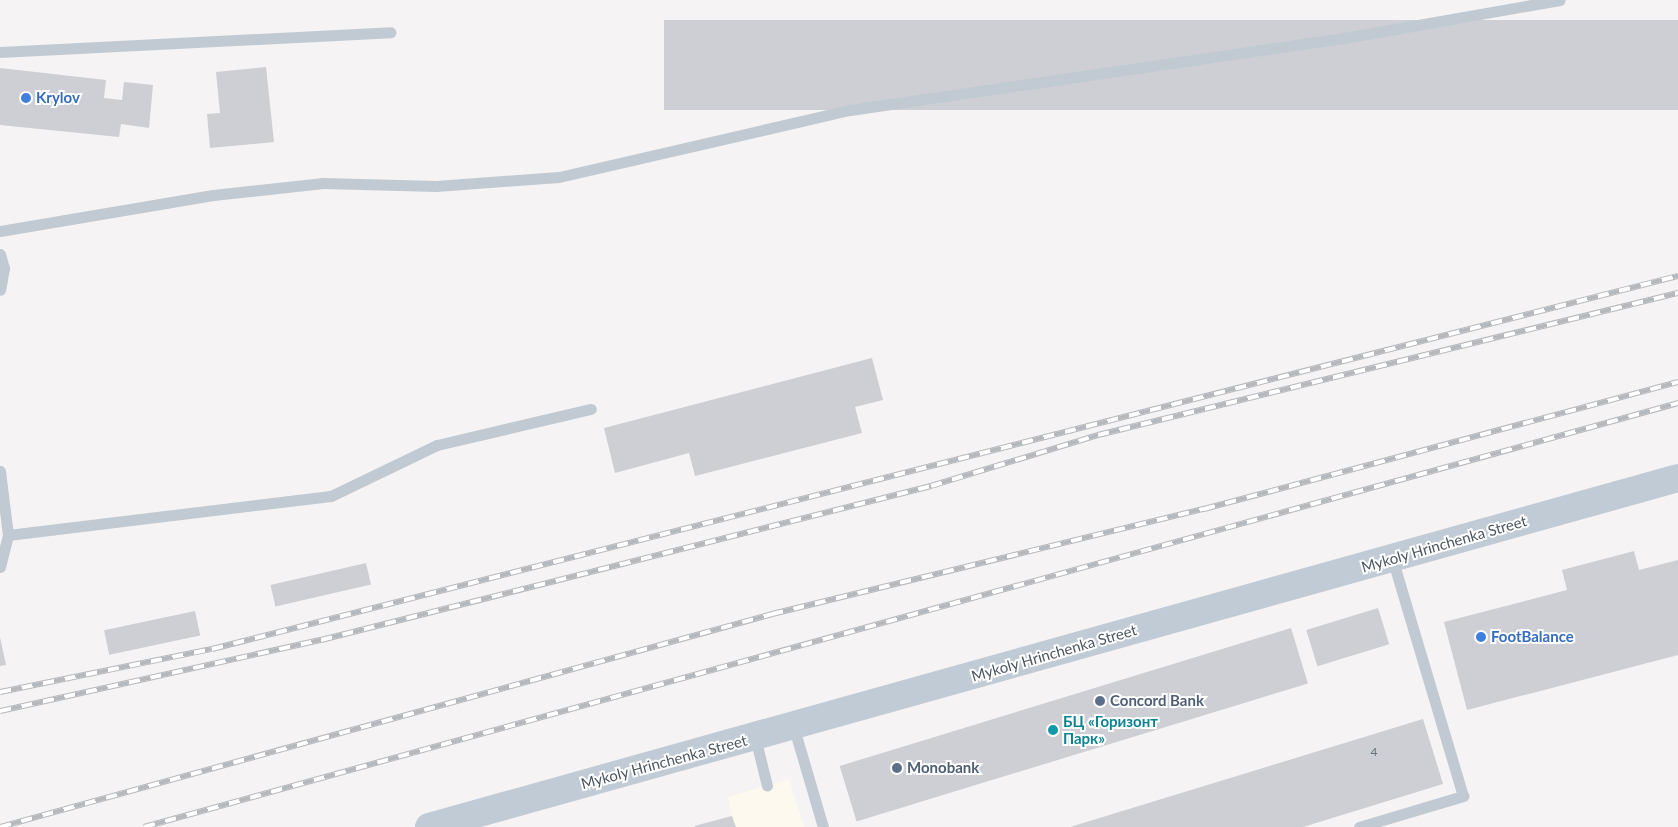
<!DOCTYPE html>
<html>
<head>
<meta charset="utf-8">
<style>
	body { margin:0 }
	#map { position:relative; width:1678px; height:827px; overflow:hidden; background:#f5f3f3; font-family:Lato,sans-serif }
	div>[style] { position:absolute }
	.commercial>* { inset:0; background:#fdf9ef }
	.building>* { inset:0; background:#cdcfd5; transform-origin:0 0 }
	.lane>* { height:11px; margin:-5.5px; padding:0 5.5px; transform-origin:5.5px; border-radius:5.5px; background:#c1cad2 }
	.secondary>* { height:28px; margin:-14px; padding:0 14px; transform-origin:14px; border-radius:14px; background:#c1cbd6 }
	.rail>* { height:5.5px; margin-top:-2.75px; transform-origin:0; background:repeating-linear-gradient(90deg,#fff 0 11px,#b5b8bd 0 22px); box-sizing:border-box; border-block:1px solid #b5b8bd }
	.dots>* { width:14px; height:14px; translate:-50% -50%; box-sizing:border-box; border:2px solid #fff; border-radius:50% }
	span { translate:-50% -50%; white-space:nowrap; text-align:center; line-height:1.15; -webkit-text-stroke:4px #fff; paint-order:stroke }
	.number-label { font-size:12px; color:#6b747e }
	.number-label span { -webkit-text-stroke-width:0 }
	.shop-label { font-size:15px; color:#366cbe; font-weight:700 }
	.left { translate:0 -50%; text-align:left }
	.street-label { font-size:15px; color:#4a5661 }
	.service-label { font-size:15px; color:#4e5e75; font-weight:700 }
	.culture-label { font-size:15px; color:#0d838f; font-weight:700 }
</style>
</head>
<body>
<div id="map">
	<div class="commercial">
		<div style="clip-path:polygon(789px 779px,804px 827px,692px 827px,732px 816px,728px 797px)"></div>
	</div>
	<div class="building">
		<div style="left:1678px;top:20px;width:90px;height:1014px;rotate:90deg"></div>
		<div style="clip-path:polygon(266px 67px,274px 142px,210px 148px,207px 114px,220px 113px,216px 72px)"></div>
		<div style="clip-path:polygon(0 68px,106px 80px,104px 98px,122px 100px,124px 82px,153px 85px,149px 128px,121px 124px,119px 137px,0 125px)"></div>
		<div style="clip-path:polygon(872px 358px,883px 400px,855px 407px,862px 433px,695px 476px,689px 453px,615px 473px,604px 428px)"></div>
		<div style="clip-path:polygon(1634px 551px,1639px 570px,1678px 560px,1678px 655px,1467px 710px,1444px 622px,1567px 590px,1562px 570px)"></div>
		<div style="left:366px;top:563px;width:22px;height:98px;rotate:77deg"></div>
		<div style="left:1378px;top:608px;width:38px;height:75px;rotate:73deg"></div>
		<div style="left:195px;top:611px;width:25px;height:93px;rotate:78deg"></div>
		<div style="left:1291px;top:628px;width:58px;height:472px;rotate:73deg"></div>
		<div style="clip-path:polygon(0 637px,6px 665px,0 666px)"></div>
		<div style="clip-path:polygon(1423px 719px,1443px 784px,1303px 827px,1070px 827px)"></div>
		<div style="clip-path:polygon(732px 816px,736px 827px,695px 827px,694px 826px)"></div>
	</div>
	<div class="lane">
		<div style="left:0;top:52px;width:391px;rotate:-2.9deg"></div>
		<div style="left:0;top:231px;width:216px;rotate:-9.6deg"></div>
		<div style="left:213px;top:195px;width:111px;rotate:-6.2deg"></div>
		<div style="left:323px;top:183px;width:113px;rotate:1.5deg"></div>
		<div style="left:436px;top:186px;width:123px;rotate:-4.2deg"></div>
		<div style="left:559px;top:177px;width:299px;rotate:-13deg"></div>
		<div style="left:850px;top:110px;width:499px;rotate:-8.3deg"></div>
		<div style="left:1344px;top:38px;width:219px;rotate:-10deg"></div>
		<div style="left:0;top:254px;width:15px;rotate:74deg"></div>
		<div style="left:4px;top:268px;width:22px;rotate:100deg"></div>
		<div style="left:0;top:471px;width:64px;rotate:82.9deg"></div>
		<div style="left:8px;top:535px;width:33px;rotate:104deg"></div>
		<div style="left:8px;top:535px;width:325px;rotate:-6.9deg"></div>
		<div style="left:331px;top:496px;width:118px;rotate:-25.7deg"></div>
		<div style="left:437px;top:445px;width:158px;rotate:-13.2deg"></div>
		<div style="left:793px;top:725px;width:106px;rotate:73.6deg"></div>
		<div style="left:755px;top:737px;width:50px;rotate:76.2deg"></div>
		<div style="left:1359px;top:827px;width:109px;rotate:-16.6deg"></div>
		<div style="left:1463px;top:796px;width:248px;rotate:-106.6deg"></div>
	</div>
	<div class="secondary">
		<div style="left:429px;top:827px;width:1297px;rotate:-15.61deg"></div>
	</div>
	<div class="rail">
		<div style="left:0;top:692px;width:216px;rotate:-11.5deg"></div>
		<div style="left:212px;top:649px;width:1513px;rotate:-14.28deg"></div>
		<div style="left:0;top:711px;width:329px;rotate:-12.5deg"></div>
		<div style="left:321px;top:640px;width:629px;rotate:-14.17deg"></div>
		<div style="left:931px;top:486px;width:175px;rotate:-17deg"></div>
		<div style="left:1098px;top:435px;width:597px;rotate:-13.76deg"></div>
		<div style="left:0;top:827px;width:801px;rotate:-15.42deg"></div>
		<div style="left:772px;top:614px;width:445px;rotate:-13.7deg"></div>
		<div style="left:1204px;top:509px;width:491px;rotate:-15deg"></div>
		<div style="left:144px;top:827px;width:1592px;rotate:-15.45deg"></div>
	</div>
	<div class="dots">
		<div style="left:26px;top:98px;background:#3f7fe0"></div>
		<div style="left:1481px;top:637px;background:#3f7fe0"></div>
		<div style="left:1100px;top:701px;background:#5c6f8a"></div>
		<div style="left:1053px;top:730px;background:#0f9aa8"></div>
		<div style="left:897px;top:768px;background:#5c6f8a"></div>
	</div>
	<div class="number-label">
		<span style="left:1374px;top:752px">4</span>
	</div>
	<div class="shop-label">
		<span class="left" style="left:36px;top:98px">Krylov</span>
		<span class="left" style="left:1491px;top:637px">FootBalance</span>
	</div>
	<div class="street-label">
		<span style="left:1444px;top:544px;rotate:-16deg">Mykoly Hrinchenka Street</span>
		<span style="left:1054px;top:653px;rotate:-16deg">Mykoly Hrinchenka Street</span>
		<span style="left:664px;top:762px;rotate:-15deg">Mykoly Hrinchenka Street</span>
	</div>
	<div class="service-label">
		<span class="left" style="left:1110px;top:701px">Concord Bank</span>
		<span class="left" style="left:907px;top:768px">Monobank</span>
	</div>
	<div class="culture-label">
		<span class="left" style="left:1063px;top:730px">БЦ «Горизонт<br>Парк»</span>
	</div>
</div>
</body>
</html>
